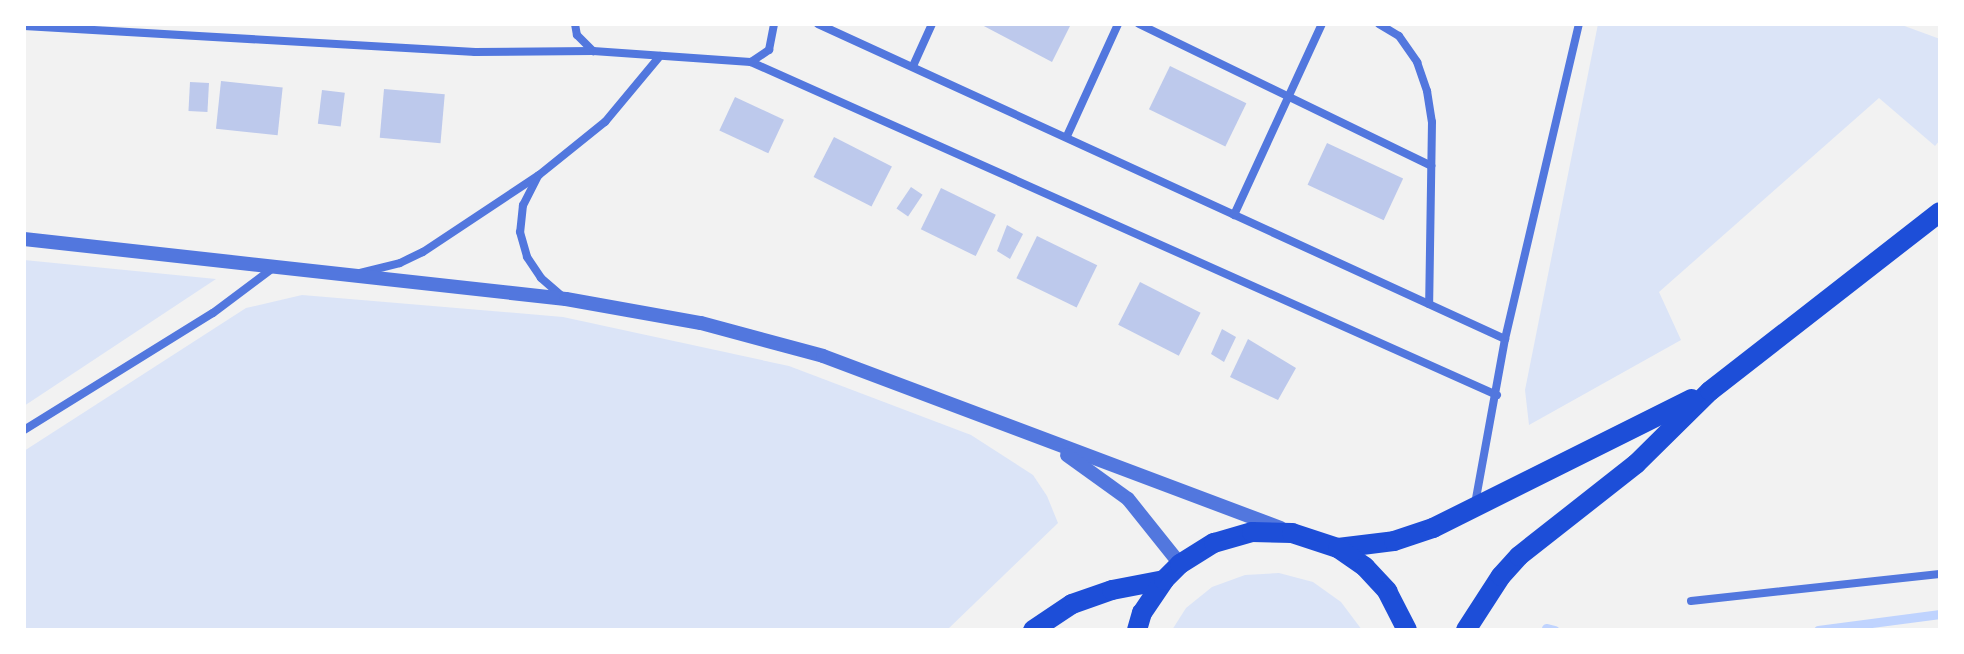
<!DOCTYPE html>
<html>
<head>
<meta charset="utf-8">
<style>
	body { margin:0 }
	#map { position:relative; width:1964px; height:654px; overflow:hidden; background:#f2f2f2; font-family:Inter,sans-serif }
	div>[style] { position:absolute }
	.green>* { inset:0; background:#dbe4f7 }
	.stream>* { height:9px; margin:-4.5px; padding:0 4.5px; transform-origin:4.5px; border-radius:4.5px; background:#bfd3fe }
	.building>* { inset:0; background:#bdc9ec; transform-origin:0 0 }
	.minor>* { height:8px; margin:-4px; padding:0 4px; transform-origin:4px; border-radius:4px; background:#5277de }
	.tertiary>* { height:14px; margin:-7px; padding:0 7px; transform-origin:7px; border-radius:7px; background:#5277de }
	.primary>* { height:20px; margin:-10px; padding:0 10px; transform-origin:10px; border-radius:10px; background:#1d4ed8 }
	span { translate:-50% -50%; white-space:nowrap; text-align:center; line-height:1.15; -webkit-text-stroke:7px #fff; paint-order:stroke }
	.frame { position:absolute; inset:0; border:26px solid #fff; pointer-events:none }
</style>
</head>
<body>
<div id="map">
	<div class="green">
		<div style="clip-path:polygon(1598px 24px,1899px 24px,1940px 39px,1940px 140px,1935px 146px,1879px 98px,1659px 292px,1681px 340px,1529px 425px,1525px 390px)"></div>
		<div style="clip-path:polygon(24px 260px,216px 279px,24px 406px)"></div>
		<div style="clip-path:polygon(302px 295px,563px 317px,789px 366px,971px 435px,1033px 475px,1047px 496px,1058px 523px,947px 630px,24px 630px,24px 451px,246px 308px)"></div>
		<div style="clip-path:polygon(1279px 573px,1313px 582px,1341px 602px,1362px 630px,1172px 630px,1186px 608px,1212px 587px,1245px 575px)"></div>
	</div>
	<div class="stream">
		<div style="left:1546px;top:628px;width:9px;rotate:13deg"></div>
		<div style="left:1818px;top:630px;width:123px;rotate:-7.5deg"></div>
	</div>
	<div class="building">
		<div style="clip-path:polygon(980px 24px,1071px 24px,1052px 62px)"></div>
		<div style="left:1170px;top:66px;width:85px;height:48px;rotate:26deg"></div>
		<div style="left:221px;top:81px;width:62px;height:48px;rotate:6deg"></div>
		<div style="left:190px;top:82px;width:19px;height:29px;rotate:3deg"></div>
		<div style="left:384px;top:89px;width:61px;height:49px;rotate:5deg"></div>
		<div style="left:322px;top:90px;width:23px;height:34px;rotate:7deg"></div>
		<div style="left:735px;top:97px;width:54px;height:37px;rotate:25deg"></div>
		<div style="left:834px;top:137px;width:65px;height:45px;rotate:27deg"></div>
		<div style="left:1327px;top:143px;width:84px;height:46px;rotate:25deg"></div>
		<div style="left:911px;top:187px;width:14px;height:26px;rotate:34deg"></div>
		<div style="left:941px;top:188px;width:61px;height:46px;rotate:26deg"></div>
		<div style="clip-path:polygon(1007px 225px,1023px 234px,1010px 259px,997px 251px)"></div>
		<div style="left:1037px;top:236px;width:67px;height:47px;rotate:26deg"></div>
		<div style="left:1140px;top:282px;width:68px;height:48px;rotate:27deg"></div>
		<div style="clip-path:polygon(1222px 329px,1236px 337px,1224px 362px,1211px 354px)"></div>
		<div style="clip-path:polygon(1248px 339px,1296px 368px,1278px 400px,1230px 377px)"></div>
	</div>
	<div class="minor">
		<div style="left:575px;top:24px;width:11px;rotate:80deg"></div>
		<div style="left:577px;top:35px;width:23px;rotate:45deg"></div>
		<div style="left:818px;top:24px;width:756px;rotate:24.63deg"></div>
		<div style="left:1139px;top:24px;width:325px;rotate:25.9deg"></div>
		<div style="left:1379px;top:24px;width:23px;rotate:31deg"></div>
		<div style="left:1399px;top:36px;width:32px;rotate:55deg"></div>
		<div style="left:1417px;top:62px;width:31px;rotate:71deg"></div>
		<div style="left:1427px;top:91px;width:31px;rotate:81deg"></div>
		<div style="left:1432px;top:122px;width:182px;rotate:90.9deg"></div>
		<div style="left:24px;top:26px;width:452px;rotate:3.3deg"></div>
		<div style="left:475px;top:52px;width:118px;rotate:-0.5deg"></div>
		<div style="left:593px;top:51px;width:158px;rotate:4deg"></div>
		<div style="left:751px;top:62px;width:817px;rotate:24.06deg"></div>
		<div style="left:751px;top:62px;width:22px;rotate:-34deg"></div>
		<div style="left:769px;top:50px;width:26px;rotate:-79deg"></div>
		<div style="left:913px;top:66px;width:46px;rotate:-65.7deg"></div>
		<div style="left:1067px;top:136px;width:123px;rotate:-65.5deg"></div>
		<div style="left:538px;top:176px;width:33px;rotate:117deg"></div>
		<div style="left:523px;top:205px;width:27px;rotate:96deg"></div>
		<div style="left:520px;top:232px;width:26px;rotate:74deg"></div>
		<div style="left:527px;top:257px;width:25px;rotate:56deg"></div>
		<div style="left:541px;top:278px;width:28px;rotate:41deg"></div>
		<div style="left:1234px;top:215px;width:210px;rotate:-65.3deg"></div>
		<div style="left:360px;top:273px;width:41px;rotate:-14deg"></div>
		<div style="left:400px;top:263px;width:25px;rotate:-26deg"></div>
		<div style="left:423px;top:252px;width:139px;rotate:-33.6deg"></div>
		<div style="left:539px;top:175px;width:85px;rotate:-38.8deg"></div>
		<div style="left:605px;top:122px;width:86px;rotate:-50.2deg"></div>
		<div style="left:24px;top:430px;width:222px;rotate:-31.8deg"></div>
		<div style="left:213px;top:313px;width:75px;rotate:-36.9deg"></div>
		<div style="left:1475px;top:504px;width:168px;rotate:-79.7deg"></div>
		<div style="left:1505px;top:339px;width:324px;rotate:-76.8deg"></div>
		<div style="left:1691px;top:601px;width:250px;rotate:-6.2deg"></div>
	</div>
	<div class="tertiary">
		<div style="left:24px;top:239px;width:545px;rotate:6.32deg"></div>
		<div style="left:566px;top:299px;width:137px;rotate:10.1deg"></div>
		<div style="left:701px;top:323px;width:126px;rotate:15.1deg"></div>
		<div style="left:823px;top:356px;width:489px;rotate:20.6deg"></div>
		<div style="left:1067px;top:455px;width:75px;rotate:35.8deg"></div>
		<div style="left:1128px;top:499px;width:83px;rotate:51.3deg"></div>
	</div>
	<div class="primary">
		<div style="left:1338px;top:548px;width:56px;rotate:-7.1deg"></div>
		<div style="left:1394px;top:541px;width:41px;rotate:-18.4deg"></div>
		<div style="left:1433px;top:528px;width:289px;rotate:-26.5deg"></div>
		<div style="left:1033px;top:630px;width:47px;rotate:-33.7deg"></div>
		<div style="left:1072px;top:604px;width:42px;rotate:-19.3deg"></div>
		<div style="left:1112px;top:590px;width:53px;rotate:-10.9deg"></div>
		<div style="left:1137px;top:630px;width:18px;rotate:-74deg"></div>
		<div style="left:1142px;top:613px;width:40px;rotate:-56deg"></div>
		<div style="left:1164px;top:580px;width:23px;rotate:-45deg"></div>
		<div style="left:1180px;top:564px;width:40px;rotate:-32deg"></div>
		<div style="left:1214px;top:543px;width:40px;rotate:-16deg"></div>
		<div style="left:1252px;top:532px;width:40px;rotate:1.4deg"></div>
		<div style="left:1292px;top:533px;width:48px;rotate:18.1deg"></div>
		<div style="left:1338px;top:548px;width:33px;rotate:35deg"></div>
		<div style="left:1365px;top:567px;width:33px;rotate:47deg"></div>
		<div style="left:1387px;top:591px;width:44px;rotate:62.9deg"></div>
		<div style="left:1466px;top:630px;width:64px;rotate:-57.1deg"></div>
		<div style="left:1501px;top:576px;width:27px;rotate:-48deg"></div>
		<div style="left:1519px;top:556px;width:149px;rotate:-38.2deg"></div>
		<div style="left:1636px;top:464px;width:104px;rotate:-44.6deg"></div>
		<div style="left:1710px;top:391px;width:291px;rotate:-37.9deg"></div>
	</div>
	<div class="frame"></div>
</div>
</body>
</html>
